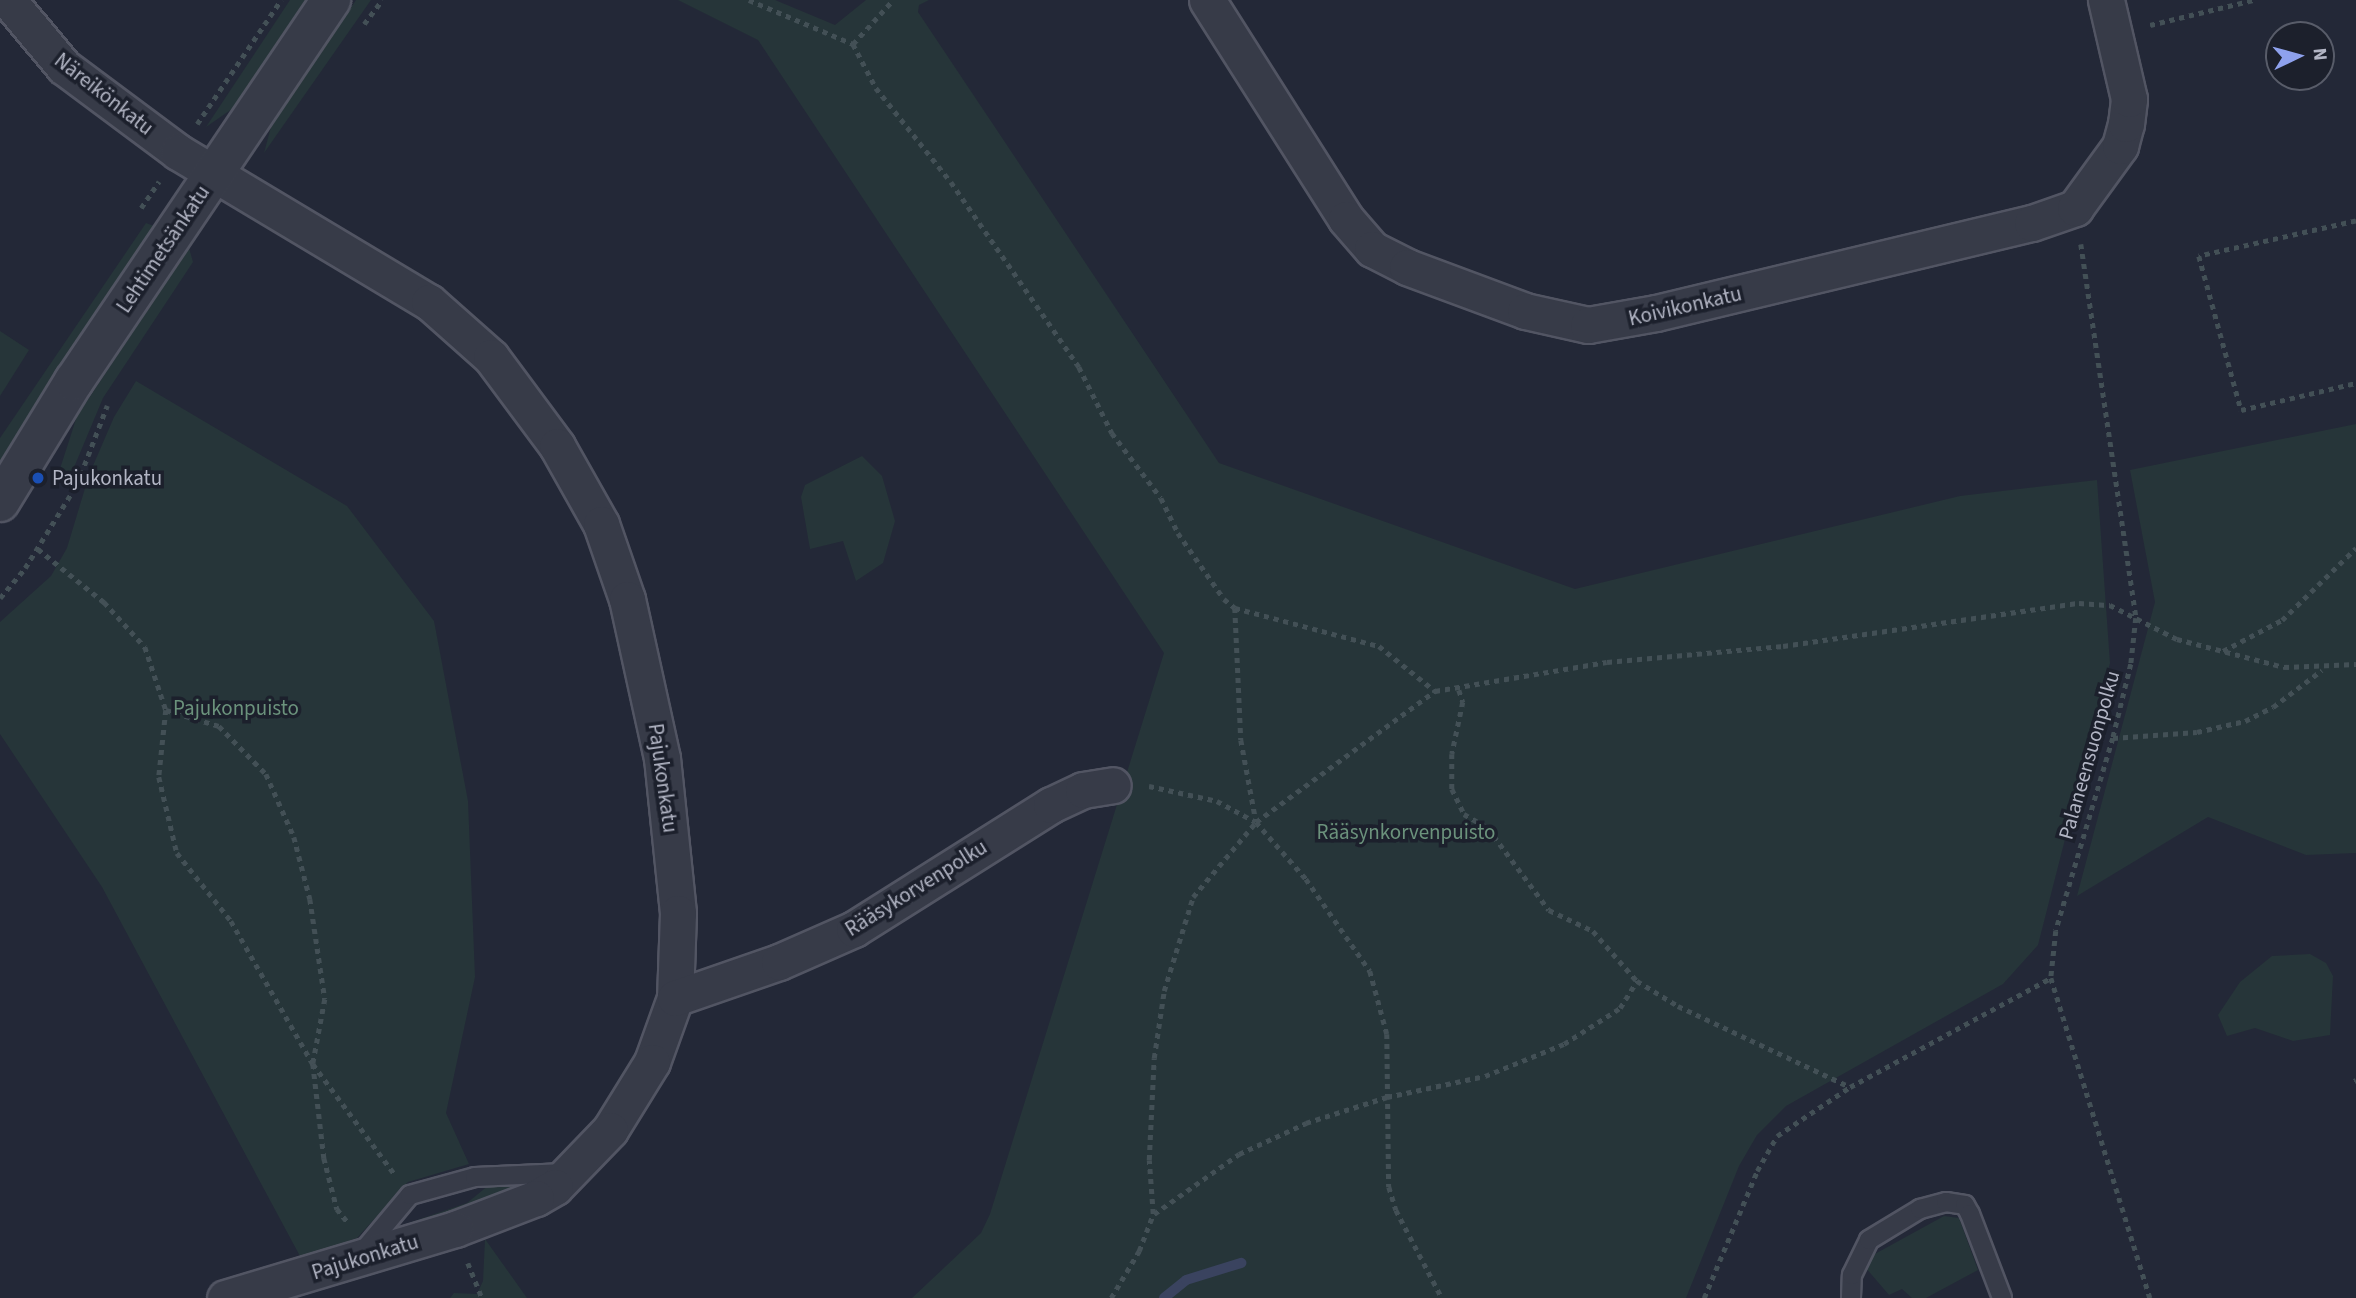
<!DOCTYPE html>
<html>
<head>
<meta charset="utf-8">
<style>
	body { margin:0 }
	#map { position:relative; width:2356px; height:1298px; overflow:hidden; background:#232837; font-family:"Source Sans 3",sans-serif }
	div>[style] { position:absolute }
	.green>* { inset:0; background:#263539 }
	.stream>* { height:10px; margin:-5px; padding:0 5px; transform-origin:5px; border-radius:5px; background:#3a435f }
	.path>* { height:4.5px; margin-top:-2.25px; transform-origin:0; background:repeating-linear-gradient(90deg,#435056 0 5px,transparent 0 10px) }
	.roads { filter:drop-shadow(2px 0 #525563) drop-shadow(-2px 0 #525563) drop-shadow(0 2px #525563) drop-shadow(0 -2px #525563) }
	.service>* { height:18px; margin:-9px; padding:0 9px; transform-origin:9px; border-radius:9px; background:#373b48 }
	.minor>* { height:35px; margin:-17.5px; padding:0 17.5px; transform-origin:17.5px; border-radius:17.5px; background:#373b48 }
	.tertiary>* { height:38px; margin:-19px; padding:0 19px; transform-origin:19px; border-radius:19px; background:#373b48 }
	.dots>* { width:19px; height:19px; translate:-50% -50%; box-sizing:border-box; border:4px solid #1c202c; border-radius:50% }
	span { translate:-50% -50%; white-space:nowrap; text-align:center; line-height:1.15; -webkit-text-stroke:7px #1c202c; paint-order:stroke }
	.street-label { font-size:21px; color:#b2b5c4 }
	.poi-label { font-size:21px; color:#b2b5c4 }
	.left { translate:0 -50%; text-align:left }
	.park-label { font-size:21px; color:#6b927c }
	.north { position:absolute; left:2265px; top:21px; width:70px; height:70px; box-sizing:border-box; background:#1c202c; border:2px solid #585c69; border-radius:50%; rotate:85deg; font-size:19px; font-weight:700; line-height:28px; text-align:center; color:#b2b5c4 }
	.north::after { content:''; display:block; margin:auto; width:24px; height:32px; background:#8ea1ed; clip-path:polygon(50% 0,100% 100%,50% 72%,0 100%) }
</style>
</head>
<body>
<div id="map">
	<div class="green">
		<div style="clip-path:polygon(290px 0,305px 0,232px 109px,206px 127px)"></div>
		<div style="clip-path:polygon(356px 0,371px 0,264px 153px,271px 127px)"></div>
		<div style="clip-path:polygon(678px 0,775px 0,835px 25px,866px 0,929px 0,919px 5px,918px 12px,1219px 463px,1575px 589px,1960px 496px,2097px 480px,2110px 663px,2038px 945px,2003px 984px,1786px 1106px,1757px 1135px,1739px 1166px,1686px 1298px,912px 1298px,981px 1233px,990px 1214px,1164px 653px,758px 40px)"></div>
		<div style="clip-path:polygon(146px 223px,154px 226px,0 464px,0 438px)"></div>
		<div style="clip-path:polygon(189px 248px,193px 262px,103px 398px,70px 477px,65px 483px,57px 478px,77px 416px)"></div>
		<div style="clip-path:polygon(0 331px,29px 350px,0 396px)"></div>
		<div style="clip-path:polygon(136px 381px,347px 506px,434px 621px,468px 801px,475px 977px,446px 1113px,469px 1164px,408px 1182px,357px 1238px,301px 1258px,102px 887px,0 734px,0 622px,51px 576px,67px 548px,89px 475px,114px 417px)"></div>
		<div style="clip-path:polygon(2356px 424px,2356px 853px,2306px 855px,2208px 817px,2077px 896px,2155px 602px,2130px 470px)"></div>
		<div style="clip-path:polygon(862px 456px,882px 476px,895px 521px,883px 563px,856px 581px,843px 541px,810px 549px,801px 497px,805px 485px)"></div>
		<div style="clip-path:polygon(2310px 954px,2326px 963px,2333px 976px,2330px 1035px,2293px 1041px,2255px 1028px,2227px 1036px,2218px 1015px,2240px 982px,2272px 956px)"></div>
		<div style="clip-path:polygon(525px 1183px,525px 1187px,391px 1229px,467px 1203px,489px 1185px)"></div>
		<div style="clip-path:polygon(1944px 1216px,1959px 1218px,1978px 1270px,1926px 1298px,1912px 1298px,1902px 1289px,1889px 1295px,1865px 1267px,1873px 1255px)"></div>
		<div style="clip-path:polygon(485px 1239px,527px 1298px,450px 1298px,454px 1293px,477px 1294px,483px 1281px)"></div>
	</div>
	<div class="stream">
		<div style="left:1164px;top:1298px;width:28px;rotate:-39deg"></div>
		<div style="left:1186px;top:1280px;width:58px;rotate:-17.2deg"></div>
	</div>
	<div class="path">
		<div style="left:749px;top:0;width:113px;rotate:22.9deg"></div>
		<div style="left:853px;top:44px;width:50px;rotate:62.4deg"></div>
		<div style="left:876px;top:88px;width:120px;rotate:51.4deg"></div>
		<div style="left:951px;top:182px;width:225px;rotate:55.3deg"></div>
		<div style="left:1079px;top:367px;width:74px;rotate:63.4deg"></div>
		<div style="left:1112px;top:433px;width:81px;rotate:53deg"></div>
		<div style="left:1161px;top:498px;width:39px;rotate:64deg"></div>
		<div style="left:1178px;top:533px;width:80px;rotate:55.1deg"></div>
		<div style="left:1224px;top:599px;width:14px;rotate:39deg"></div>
		<div style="left:1235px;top:608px;width:149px;rotate:14.8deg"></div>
		<div style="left:1379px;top:646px;width:72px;rotate:38.8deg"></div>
		<div style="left:364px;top:24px;width:30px;rotate:-53deg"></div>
		<div style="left:2150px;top:25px;width:106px;rotate:-13.6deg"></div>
		<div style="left:853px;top:44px;width:59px;rotate:-47.7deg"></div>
		<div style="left:197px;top:124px;width:150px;rotate:-55.9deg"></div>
		<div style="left:141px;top:208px;width:32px;rotate:-56deg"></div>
		<div style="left:2356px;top:221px;width:161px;rotate:167.4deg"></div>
		<div style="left:2199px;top:256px;width:160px;rotate:74.7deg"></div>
		<div style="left:2241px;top:410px;width:118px;rotate:-13.2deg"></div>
		<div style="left:2081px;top:244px;width:378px;rotate:81.6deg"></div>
		<div style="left:2136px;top:618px;width:46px;rotate:96.2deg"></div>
		<div style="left:2131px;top:664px;width:76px;rotate:103.7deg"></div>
		<div style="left:2113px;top:738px;width:201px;rotate:106.5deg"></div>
		<div style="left:2056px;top:931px;width:47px;rotate:96.1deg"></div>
		<div style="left:2051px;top:978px;width:335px;rotate:72.8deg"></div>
		<div style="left:38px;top:549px;width:85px;rotate:38.8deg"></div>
		<div style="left:104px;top:602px;width:61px;rotate:47.7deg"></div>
		<div style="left:145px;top:647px;width:66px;rotate:71.6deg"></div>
		<div style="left:166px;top:710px;width:67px;rotate:96deg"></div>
		<div style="left:159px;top:777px;width:78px;rotate:76.7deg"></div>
		<div style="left:177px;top:853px;width:87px;rotate:51.5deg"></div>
		<div style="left:231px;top:921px;width:165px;rotate:60.2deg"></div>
		<div style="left:313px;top:1064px;width:95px;rotate:83.3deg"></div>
		<div style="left:324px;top:1158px;width:53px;rotate:75.7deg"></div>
		<div style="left:337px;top:1209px;width:19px;rotate:51deg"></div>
		<div style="left:0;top:598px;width:39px;rotate:-50deg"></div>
		<div style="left:25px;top:568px;width:99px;rotate:-58.2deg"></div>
		<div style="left:77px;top:484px;width:84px;rotate:-69deg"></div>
		<div style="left:1235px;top:608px;width:132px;rotate:87.4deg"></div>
		<div style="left:1241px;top:740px;width:82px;rotate:79.5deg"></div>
		<div style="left:2223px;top:651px;width:67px;rotate:-27.7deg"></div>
		<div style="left:2282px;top:620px;width:103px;rotate:-44.2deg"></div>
		<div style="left:1459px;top:690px;width:13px;rotate:72deg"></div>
		<div style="left:1463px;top:702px;width:53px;rotate:101.9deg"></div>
		<div style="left:1452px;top:754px;width:35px;rotate:90deg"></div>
		<div style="left:1452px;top:789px;width:28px;rotate:64deg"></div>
		<div style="left:1464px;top:814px;width:28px;rotate:30deg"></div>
		<div style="left:1488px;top:828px;width:102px;rotate:53.4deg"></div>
		<div style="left:1549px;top:910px;width:49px;rotate:25.5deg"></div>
		<div style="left:1593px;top:931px;width:67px;rotate:48.7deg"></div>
		<div style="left:1637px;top:981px;width:48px;rotate:31.4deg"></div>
		<div style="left:1678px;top:1006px;width:190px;rotate:25.2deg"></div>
		<div style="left:166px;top:710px;width:55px;rotate:16.8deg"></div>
		<div style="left:219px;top:726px;width:67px;rotate:45.6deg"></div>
		<div style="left:266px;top:774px;width:69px;rotate:66deg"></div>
		<div style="left:294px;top:837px;width:64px;rotate:75.5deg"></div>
		<div style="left:310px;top:899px;width:101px;rotate:81.5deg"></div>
		<div style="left:325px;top:999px;width:66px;rotate:100.5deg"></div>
		<div style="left:313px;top:1064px;width:138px;rotate:53.5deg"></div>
		<div style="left:2113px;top:738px;width:84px;rotate:-4.1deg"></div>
		<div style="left:2197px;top:732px;width:49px;rotate:-12.9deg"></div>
		<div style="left:2245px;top:721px;width:31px;rotate:-27deg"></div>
		<div style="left:2273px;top:707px;width:61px;rotate:-37.1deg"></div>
		<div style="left:1149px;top:786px;width:70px;rotate:12.4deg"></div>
		<div style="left:1217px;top:801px;width:44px;rotate:28.3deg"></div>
		<div style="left:1256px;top:822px;width:76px;rotate:48.7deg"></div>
		<div style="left:1306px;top:879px;width:112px;rotate:55.2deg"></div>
		<div style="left:1370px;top:971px;width:65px;rotate:74.9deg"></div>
		<div style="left:1387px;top:1034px;width:153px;rotate:89.3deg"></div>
		<div style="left:1389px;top:1187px;width:24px;rotate:73deg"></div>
		<div style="left:1396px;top:1210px;width:99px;rotate:62.4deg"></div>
		<div style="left:2354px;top:1081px;width:2px;rotate:-27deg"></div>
		<div style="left:1154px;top:1214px;width:104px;rotate:-35.2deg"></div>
		<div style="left:1239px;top:1154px;width:74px;rotate:-24.8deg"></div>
		<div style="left:1306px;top:1123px;width:85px;rotate:-17.8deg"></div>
		<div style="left:1387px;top:1097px;width:100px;rotate:-12.1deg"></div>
		<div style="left:1485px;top:1076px;width:85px;rotate:-22.1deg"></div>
		<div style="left:1564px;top:1044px;width:67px;rotate:-32.7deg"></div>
		<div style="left:1620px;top:1008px;width:32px;rotate:-58deg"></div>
		<div style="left:468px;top:1263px;width:38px;rotate:68deg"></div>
		<div style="left:1111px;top:1298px;width:55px;rotate:-59.2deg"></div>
		<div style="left:1139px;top:1251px;width:40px;rotate:-69deg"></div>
		<div style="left:1153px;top:1214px;width:54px;rotate:-94.2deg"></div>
		<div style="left:1149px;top:1160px;width:102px;rotate:-87.2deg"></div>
		<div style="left:1154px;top:1058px;width:68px;rotate:-81.5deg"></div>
		<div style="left:1164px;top:991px;width:98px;rotate:-72.9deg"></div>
		<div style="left:1193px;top:897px;width:98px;rotate:-50deg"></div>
		<div style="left:1256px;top:822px;width:222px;rotate:-36.2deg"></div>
		<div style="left:1435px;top:691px;width:174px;rotate:-9.6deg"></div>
		<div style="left:1607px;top:662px;width:177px;rotate:-5.2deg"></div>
		<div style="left:1783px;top:646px;width:299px;rotate:-8.3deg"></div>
		<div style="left:2079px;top:603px;width:31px;rotate:4deg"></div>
		<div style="left:2110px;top:605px;width:75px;rotate:26.9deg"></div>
		<div style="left:2177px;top:639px;width:111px;rotate:14.7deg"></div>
		<div style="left:2284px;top:667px;width:72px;rotate:-2.4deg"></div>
		<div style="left:1704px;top:1298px;width:138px;rotate:-67.3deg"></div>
		<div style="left:1757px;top:1171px;width:40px;rotate:-60.3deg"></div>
		<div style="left:1777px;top:1136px;width:88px;rotate:-33.9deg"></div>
		<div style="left:1850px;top:1087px;width:229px;rotate:-28.5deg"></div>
	</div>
	<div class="roads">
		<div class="service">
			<div style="left:363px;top:1251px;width:73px;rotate:-50deg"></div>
			<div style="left:410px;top:1195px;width:67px;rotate:-15.5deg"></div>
			<div style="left:475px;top:1177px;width:90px;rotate:-2.5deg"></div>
			<div style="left:1851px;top:1298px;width:23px;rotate:-88deg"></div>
			<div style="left:1852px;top:1275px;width:39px;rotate:-64deg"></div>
			<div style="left:1869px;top:1240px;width:60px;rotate:-31.3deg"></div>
			<div style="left:1920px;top:1209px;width:27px;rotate:-15deg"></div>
			<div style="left:1946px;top:1202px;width:19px;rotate:9deg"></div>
			<div style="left:1965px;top:1205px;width:10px;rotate:61deg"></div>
			<div style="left:1970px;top:1214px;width:90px;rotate:69.1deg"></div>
		</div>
		<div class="minor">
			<div style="left:8px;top:0;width:87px;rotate:50.1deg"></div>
			<div style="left:64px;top:67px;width:142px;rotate:36.7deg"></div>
			<div style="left:178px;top:152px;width:292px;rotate:30.9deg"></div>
			<div style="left:429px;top:302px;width:83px;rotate:41.6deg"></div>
			<div style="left:491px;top:357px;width:111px;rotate:53.4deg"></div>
			<div style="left:557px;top:446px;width:90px;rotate:60.6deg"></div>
			<div style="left:601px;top:524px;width:79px;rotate:70.9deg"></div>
			<div style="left:627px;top:599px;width:163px;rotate:77.6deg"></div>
			<div style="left:662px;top:758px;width:156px;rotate:84.1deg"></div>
			<div style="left:678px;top:913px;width:85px;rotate:92deg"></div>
			<div style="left:675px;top:998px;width:68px;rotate:109.8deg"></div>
			<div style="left:652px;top:1062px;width:80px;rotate:121.7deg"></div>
			<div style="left:610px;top:1130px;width:79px;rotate:134deg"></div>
			<div style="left:555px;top:1187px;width:22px;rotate:150deg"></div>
			<div style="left:536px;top:1198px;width:87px;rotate:159.1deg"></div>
			<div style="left:455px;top:1229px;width:240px;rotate:163.3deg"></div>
			<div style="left:1207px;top:0;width:259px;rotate:57.6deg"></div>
			<div style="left:1346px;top:219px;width:40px;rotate:49deg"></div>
			<div style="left:1372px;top:249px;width:39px;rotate:27deg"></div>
			<div style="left:1407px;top:267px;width:126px;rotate:20.4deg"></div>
			<div style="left:1525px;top:311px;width:65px;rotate:12.5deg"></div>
			<div style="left:1588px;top:325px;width:69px;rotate:-10deg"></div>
			<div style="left:1656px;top:313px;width:387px;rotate:-13.5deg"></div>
			<div style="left:2032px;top:223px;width:46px;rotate:-19.2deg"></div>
			<div style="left:2075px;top:208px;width:77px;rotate:-54deg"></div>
			<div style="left:2120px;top:146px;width:23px;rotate:-75deg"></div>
			<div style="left:2126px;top:124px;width:25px;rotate:-83deg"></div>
			<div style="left:2129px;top:99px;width:102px;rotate:-103.1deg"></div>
			<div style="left:675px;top:998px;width:110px;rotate:-19.1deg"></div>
			<div style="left:779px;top:962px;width:82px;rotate:-23.7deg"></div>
			<div style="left:854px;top:929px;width:233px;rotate:-32.2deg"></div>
			<div style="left:1051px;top:805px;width:35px;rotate:-25deg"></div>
			<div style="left:1083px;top:790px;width:30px;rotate:-9deg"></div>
		</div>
		<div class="tertiary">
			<div style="left:0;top:502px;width:142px;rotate:-58.6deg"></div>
			<div style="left:74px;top:381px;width:460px;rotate:-56deg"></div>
		</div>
	</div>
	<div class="dots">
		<div style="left:38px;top:478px;background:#1a4fb4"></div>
	</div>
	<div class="street-label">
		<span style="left:104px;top:94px;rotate:38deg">Näreikönkatu</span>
		<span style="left:163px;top:249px;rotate:-56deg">Lehtimetsänkatu</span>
		<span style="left:1685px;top:306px;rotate:-13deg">Koivikonkatu</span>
		<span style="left:2089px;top:755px;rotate:-74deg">Palaneensuonpolku</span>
		<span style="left:663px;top:778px;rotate:82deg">Pajukonkatu</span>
		<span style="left:916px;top:888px;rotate:-32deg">Rääsykorvenpolku</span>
		<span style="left:365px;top:1257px;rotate:-17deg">Pajukonkatu</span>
	</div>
	<div class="poi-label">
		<span class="left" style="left:52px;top:478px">Pajukonkatu</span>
	</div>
	<div class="park-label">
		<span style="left:236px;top:708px">Pajukonpuisto</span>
		<span style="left:1406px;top:832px">Rääsynkorvenpuisto</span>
	</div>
	<div class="north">N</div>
</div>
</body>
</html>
